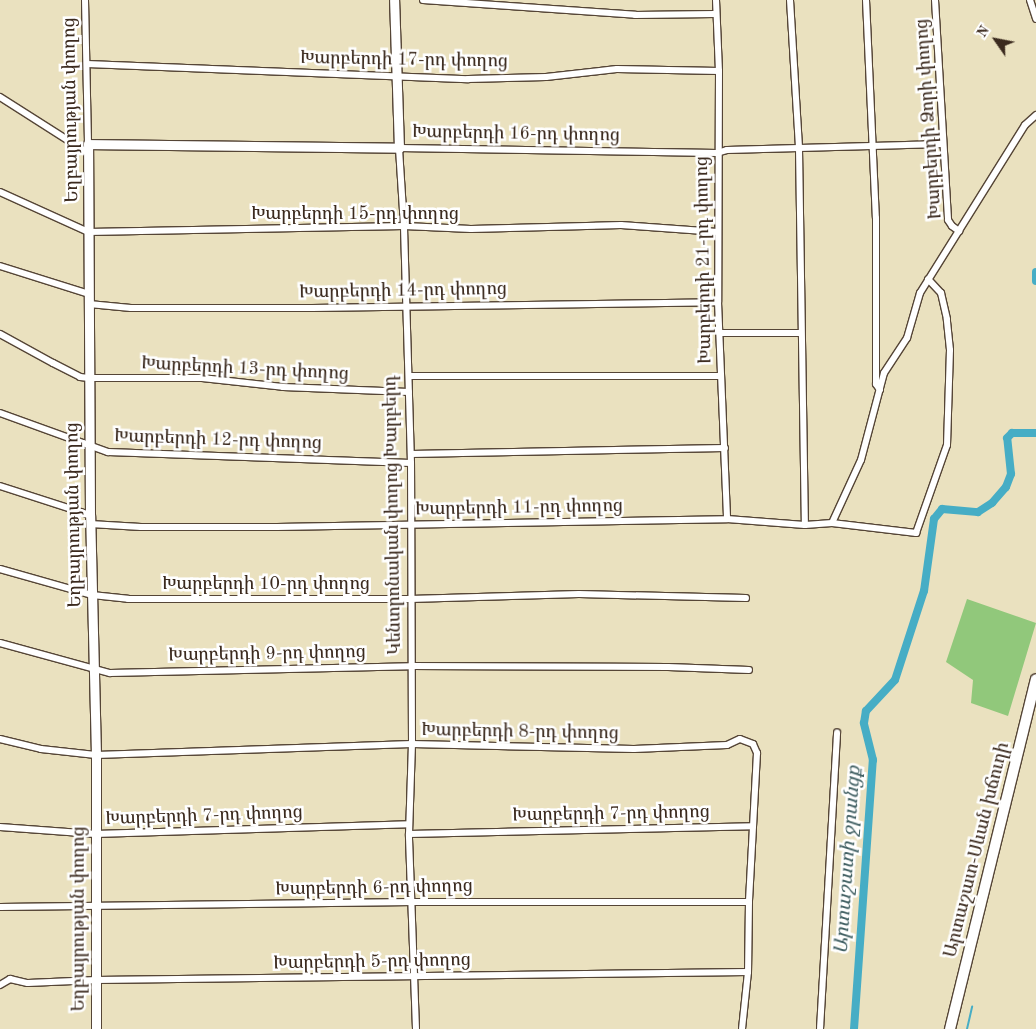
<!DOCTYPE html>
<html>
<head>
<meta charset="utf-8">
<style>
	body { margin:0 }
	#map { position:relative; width:1036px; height:1029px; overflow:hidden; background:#eae1bf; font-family:"Old Standard TT","Noto Serif Armenian",serif }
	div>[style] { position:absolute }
	.green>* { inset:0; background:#91c87b }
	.stream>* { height:2px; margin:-1px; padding:0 1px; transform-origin:1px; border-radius:1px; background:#46adc5 }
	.canal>* { height:8px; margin:-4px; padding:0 4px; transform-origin:4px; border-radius:4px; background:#46adc5 }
	.roads { filter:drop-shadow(1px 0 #554536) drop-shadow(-1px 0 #554536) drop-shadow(0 1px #554536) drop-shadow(0 -1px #554536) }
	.street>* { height:6px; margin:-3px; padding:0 3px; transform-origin:3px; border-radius:3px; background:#fff }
	.secondary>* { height:9px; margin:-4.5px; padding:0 4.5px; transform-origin:4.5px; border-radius:4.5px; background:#fff }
	.primary>* { height:10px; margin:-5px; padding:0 5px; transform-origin:5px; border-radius:5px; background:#fff }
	span { translate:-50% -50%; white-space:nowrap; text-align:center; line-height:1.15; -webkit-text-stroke:5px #fff; paint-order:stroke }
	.street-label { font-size:18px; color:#3b2a1e }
	.water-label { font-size:19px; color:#3f5e61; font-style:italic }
	.north { position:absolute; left:971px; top:15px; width:50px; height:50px; -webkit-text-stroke:4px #fff; paint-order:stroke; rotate:303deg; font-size:14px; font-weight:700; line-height:20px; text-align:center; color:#3b2a1e }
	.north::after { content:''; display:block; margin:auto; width:18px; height:22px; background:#3b2a1e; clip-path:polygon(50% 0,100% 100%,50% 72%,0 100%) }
</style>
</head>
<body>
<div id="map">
	<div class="green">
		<div style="clip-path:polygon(967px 599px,1036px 623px,1008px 716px,971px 703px,973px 680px,946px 662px)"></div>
	</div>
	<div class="stream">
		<div style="left:967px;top:1029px;width:23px;rotate:-77deg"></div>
	</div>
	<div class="canal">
		<div style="left:1036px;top:272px;width:9px;rotate:90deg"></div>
		<div style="left:854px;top:1029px;width:270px;rotate:-86deg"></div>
		<div style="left:873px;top:760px;width:38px;rotate:-104deg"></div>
		<div style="left:864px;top:723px;width:12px;rotate:-81deg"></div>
		<div style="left:866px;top:711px;width:42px;rotate:-46.9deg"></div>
		<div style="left:895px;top:680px;width:94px;rotate:-72deg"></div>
		<div style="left:924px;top:591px;width:73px;rotate:-82.1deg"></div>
		<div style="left:934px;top:519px;width:13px;rotate:-51deg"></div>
		<div style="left:942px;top:509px;width:36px;rotate:5deg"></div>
		<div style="left:978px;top:512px;width:17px;rotate:-33deg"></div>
		<div style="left:992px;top:503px;width:21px;rotate:-49deg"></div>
		<div style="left:1006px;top:487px;width:14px;rotate:-69deg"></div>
		<div style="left:1011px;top:474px;width:36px;rotate:-96deg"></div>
		<div style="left:1007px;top:438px;width:7px;rotate:-45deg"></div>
		<div style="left:1012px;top:433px;width:24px"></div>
	</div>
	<div class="roads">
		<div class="street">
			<div style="left:85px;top:0;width:144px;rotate:88.8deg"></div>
			<div style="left:423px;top:0;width:213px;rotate:4deg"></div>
			<div style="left:635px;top:15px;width:80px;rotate:-0.7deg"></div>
			<div style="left:716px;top:0;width:71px;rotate:87.6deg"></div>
			<div style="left:719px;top:71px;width:231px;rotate:90.2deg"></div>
			<div style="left:718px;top:302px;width:217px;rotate:87.6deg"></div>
			<div style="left:790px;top:0;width:149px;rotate:86.5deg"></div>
			<div style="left:799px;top:149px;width:376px;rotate:89.1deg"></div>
			<div style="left:866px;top:0;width:218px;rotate:87.4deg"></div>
			<div style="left:876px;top:218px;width:166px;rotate:90deg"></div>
			<div style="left:876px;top:384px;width:7px;rotate:56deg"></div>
			<div style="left:935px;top:0;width:220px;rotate:86.6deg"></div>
			<div style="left:948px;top:220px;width:7px;rotate:56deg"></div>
			<div style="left:952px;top:226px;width:9px;rotate:36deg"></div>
			<div style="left:1030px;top:0;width:20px;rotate:72deg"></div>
			<div style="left:87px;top:64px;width:381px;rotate:2.3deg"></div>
			<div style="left:468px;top:79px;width:78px;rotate:-1.5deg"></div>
			<div style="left:546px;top:77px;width:71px;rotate:-6.4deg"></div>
			<div style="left:617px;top:69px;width:102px;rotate:1.1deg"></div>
			<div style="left:0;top:97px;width:104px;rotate:32.5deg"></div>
			<div style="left:0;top:192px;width:97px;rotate:24.4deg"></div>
			<div style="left:88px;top:232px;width:316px;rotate:-1.1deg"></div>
			<div style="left:404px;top:226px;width:67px;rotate:2.6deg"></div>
			<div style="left:471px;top:229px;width:150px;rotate:-1.5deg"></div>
			<div style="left:621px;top:225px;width:97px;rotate:4.1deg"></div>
			<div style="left:0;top:266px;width:93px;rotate:17.5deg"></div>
			<div style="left:89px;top:304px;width:42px;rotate:5.4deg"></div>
			<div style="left:131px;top:308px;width:181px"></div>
			<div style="left:312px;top:308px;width:406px;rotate:-0.8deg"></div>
			<div style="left:720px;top:333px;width:80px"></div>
			<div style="left:0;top:334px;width:60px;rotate:28.7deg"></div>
			<div style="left:53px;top:363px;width:30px;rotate:27deg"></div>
			<div style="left:80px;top:377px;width:9px;rotate:6deg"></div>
			<div style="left:89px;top:378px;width:113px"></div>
			<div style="left:202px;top:378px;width:81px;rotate:6.3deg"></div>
			<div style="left:283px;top:387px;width:126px;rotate:2.3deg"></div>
			<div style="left:409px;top:376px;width:312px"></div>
			<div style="left:0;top:413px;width:115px;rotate:19.9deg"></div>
			<div style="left:108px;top:452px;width:303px;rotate:2.1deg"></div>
			<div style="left:411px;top:454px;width:314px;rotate:-1.1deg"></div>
			<div style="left:0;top:486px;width:95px;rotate:17.9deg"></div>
			<div style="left:832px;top:523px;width:69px;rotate:-65.3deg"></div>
			<div style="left:861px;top:460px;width:90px;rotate:-75.2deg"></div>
			<div style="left:884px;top:373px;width:42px;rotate:-56.7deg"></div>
			<div style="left:907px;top:338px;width:47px;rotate:-73.9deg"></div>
			<div style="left:920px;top:293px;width:198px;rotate:-58deg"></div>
			<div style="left:1025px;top:125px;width:15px;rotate:-42deg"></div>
			<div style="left:90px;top:524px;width:51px;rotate:3.4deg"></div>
			<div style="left:141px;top:527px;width:136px"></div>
			<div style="left:277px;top:527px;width:450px;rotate:-1deg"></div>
			<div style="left:727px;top:519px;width:78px;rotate:4.4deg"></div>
			<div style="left:805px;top:525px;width:27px;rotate:-4deg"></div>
			<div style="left:832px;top:523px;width:85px;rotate:6.8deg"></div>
			<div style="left:916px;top:533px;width:93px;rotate:-70.6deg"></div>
			<div style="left:947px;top:445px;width:95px;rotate:-88.2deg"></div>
			<div style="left:950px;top:350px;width:31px;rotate:-96deg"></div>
			<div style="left:947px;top:319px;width:27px;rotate:-103deg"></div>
			<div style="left:941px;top:293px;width:19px;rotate:-133deg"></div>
			<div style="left:0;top:569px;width:96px;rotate:15.8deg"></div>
			<div style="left:92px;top:595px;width:36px;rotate:6deg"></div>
			<div style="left:128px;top:599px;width:282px"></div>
			<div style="left:410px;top:599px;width:169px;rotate:-1.7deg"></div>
			<div style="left:579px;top:594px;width:167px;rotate:1.4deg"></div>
			<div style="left:0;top:643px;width:114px;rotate:15.3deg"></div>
			<div style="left:110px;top:673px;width:301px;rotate:-1.3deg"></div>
			<div style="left:411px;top:666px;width:257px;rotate:0.2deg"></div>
			<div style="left:668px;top:667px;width:81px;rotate:2.1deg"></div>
			<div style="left:0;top:739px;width:42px;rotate:13.7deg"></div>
			<div style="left:41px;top:749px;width:55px;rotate:6.2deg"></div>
			<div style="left:96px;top:755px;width:316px;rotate:-2deg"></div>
			<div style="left:412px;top:744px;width:222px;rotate:1.3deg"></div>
			<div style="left:634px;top:749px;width:93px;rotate:-2.5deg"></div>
			<div style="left:727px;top:745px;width:14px;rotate:-25deg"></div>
			<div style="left:740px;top:739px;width:14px;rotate:21deg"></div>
			<div style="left:753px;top:744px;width:10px;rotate:66deg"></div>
			<div style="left:757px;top:753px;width:149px;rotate:93.1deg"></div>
			<div style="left:749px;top:902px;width:70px;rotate:90.8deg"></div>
			<div style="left:748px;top:972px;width:57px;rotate:96deg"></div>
			<div style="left:0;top:827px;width:95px;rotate:4.2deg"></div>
			<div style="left:95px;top:834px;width:314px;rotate:-1.8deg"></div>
			<div style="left:409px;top:834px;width:344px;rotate:-1.3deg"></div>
			<div style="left:0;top:907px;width:413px;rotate:-0.7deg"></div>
			<div style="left:413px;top:902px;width:336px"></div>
			<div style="left:0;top:985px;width:12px;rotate:-31deg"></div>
			<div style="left:10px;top:979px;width:18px;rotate:13deg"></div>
			<div style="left:28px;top:983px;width:68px;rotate:-2.5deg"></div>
			<div style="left:96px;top:980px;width:652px;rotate:-0.7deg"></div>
			<div style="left:416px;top:1029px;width:195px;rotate:-92.1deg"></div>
			<div style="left:409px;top:834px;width:90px;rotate:-88.1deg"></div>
			<div style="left:412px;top:744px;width:281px;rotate:-90.2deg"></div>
			<div style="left:411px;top:463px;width:237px;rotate:-91.7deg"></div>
			<div style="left:404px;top:226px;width:78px;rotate:-93.7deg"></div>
			<div style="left:399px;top:148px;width:318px;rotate:0.9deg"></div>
			<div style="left:717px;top:153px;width:10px;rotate:-17deg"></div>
			<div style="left:727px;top:150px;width:216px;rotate:-1.6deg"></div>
			<div style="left:820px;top:1029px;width:297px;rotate:-86.7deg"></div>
		</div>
		<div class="secondary">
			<div style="left:96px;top:1029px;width:274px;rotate:-90deg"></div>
			<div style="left:96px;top:755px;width:240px;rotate:-91.4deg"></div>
			<div style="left:90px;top:515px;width:371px;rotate:-90.3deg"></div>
			<div style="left:88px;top:144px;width:311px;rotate:0.7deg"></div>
			<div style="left:399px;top:148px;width:148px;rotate:-91.9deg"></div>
		</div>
		<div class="primary">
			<div style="left:950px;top:1029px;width:360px;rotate:-76.2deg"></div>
		</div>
	</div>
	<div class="street-label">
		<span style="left:404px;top:60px;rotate:1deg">Խարբերդի 17-րդ փողոց</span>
		<span style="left:71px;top:110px;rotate:-91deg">Եղբայրության փողոց</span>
		<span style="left:929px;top:119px;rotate:-94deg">Խարբերդի Ձորի փողոց</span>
		<span style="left:516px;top:134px;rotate:1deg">Խարբերդի 16-րդ փողոց</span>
		<span style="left:355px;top:214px">Խարբերդի 15-րդ փողոց</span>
		<span style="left:704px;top:260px;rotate:-91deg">Խարբերդի 21-րդ փողոց</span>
		<span style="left:403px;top:291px;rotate:-1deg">Խարբերդի 14-րդ փողոց</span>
		<span style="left:245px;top:369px;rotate:3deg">Խարբերդի 13-րդ փողոց</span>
		<span style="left:218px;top:440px;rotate:2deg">Խարբերդի 12-րդ փողոց</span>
		<span style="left:519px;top:508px;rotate:-1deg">Խարբերդի 11-րդ փողոց</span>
		<span style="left:74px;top:515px;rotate:-91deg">Եղբայրության փողոց</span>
		<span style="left:393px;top:515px;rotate:-91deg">Կենտրոնական փողոց Խարբերդ</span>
		<span style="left:266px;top:584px">Խարբերդի 10-րդ փողոց</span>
		<span style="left:267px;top:654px;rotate:-1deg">Խարբերդի 9-րդ փողոց</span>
		<span style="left:520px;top:732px;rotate:1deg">Խարբերդի 8-րդ փողոց</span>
		<span style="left:611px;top:814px;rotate:-1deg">Խարբերդի 7-րդ փողոց</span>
		<span style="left:204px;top:816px;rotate:-2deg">Խարբերդի 7-րդ փողոց</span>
		<span style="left:977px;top:850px;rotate:-76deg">Արտաշատ-Սևան խճուղի</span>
		<span style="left:374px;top:888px;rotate:-1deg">Խարբերդի 6-րդ փողոց</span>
		<span style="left:79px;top:919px;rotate:-90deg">Եղբայրության փողոց</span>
		<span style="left:372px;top:962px;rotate:-1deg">Խարբերդի 5-րդ փողոց</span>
	</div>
	<div class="water-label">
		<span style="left:849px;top:860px;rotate:-86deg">Արտաշատի ջրանցք</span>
	</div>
	<div class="north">N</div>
</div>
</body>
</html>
